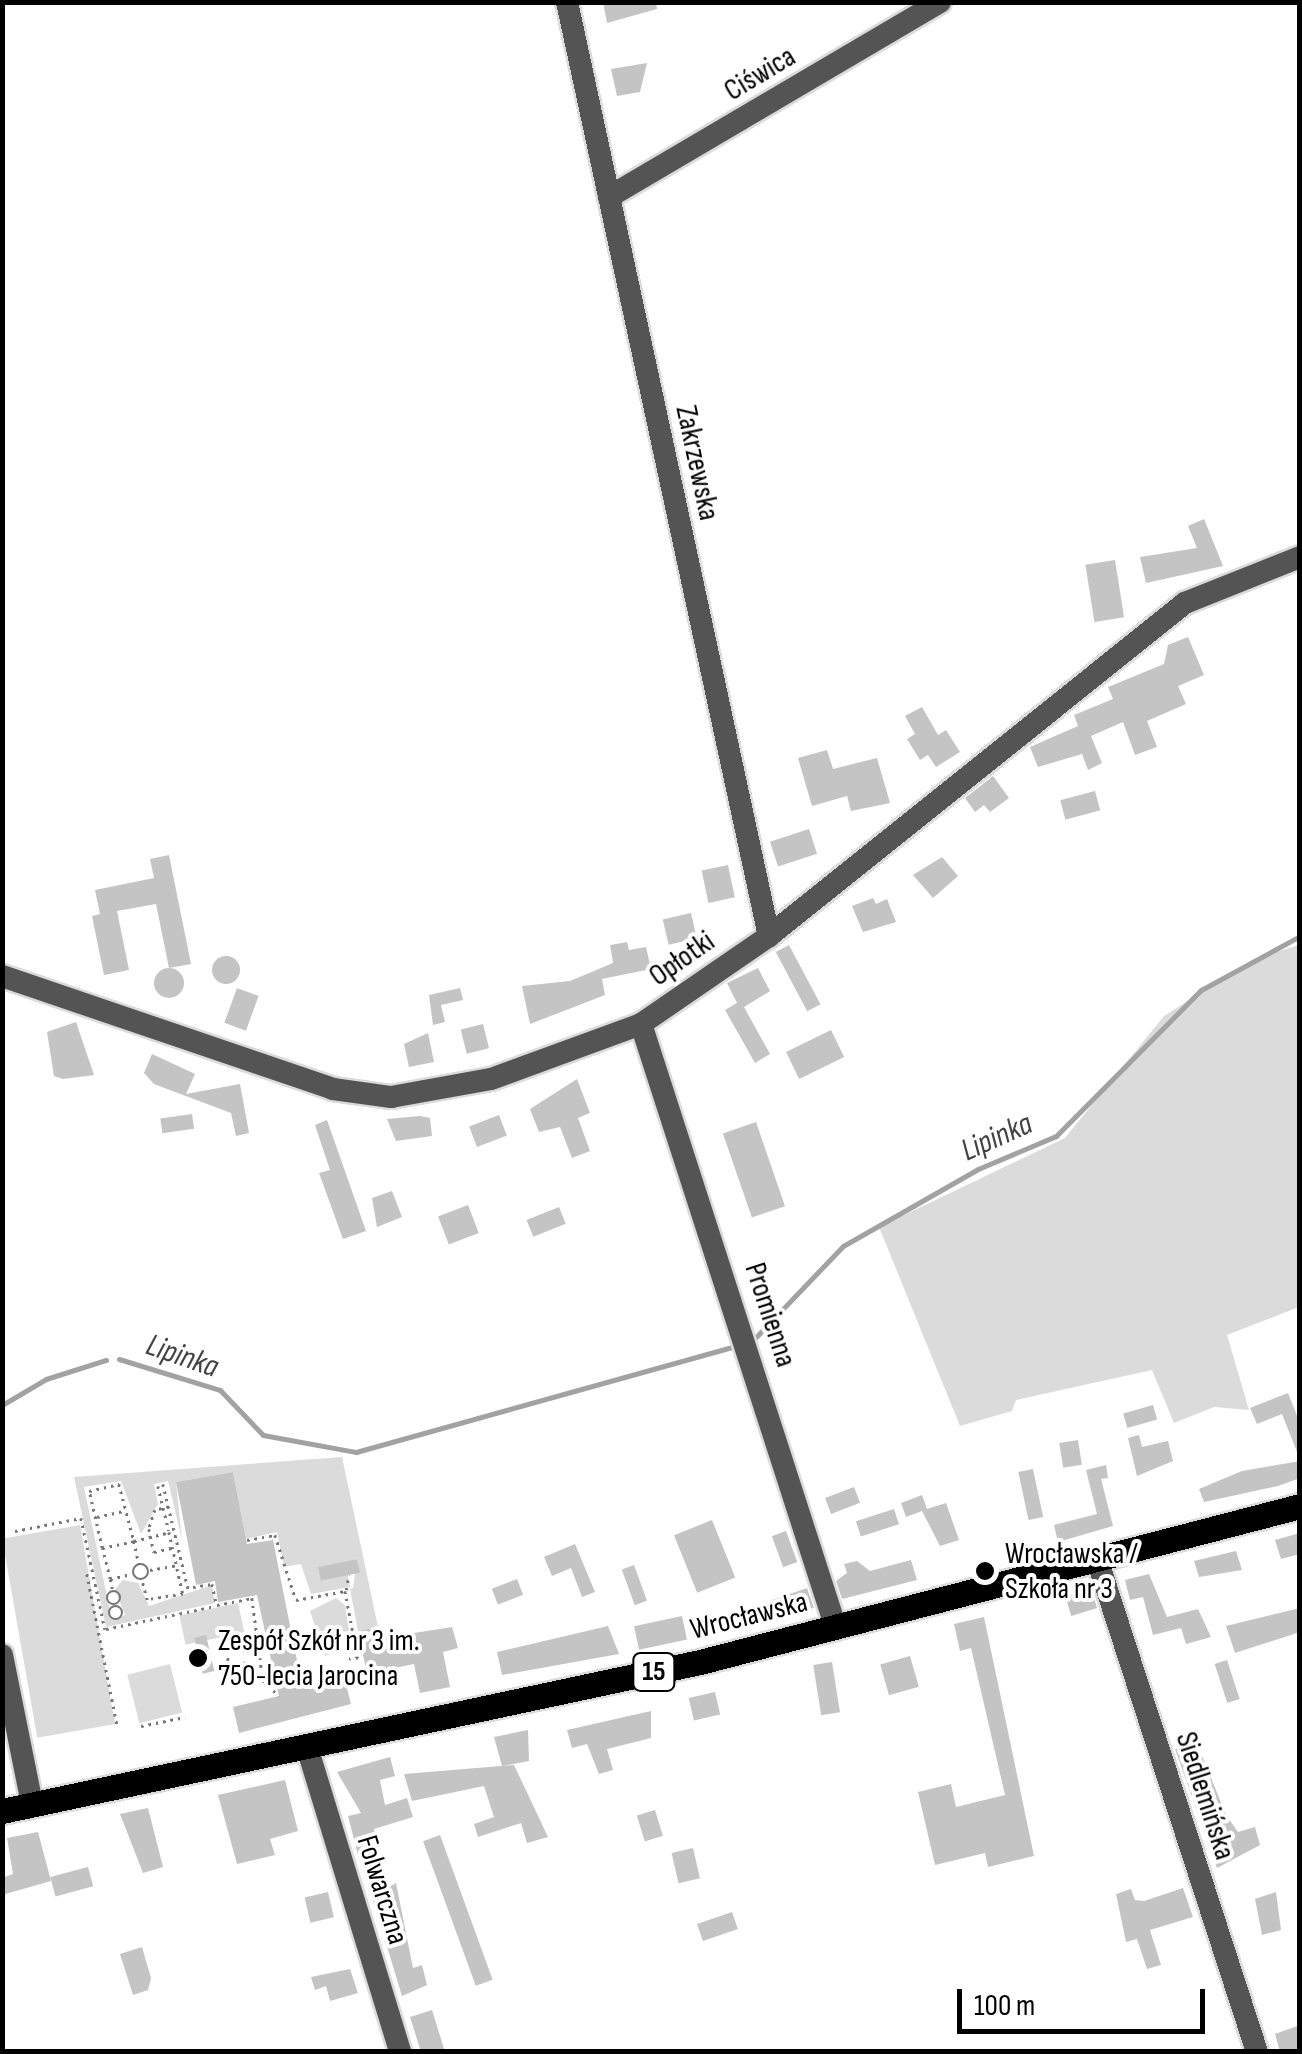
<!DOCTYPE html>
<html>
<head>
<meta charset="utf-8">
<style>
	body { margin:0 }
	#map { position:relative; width:1302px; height:2054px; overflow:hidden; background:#fff; font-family:"Sofia Sans Condensed",sans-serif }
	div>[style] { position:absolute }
	.green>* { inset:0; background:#dbdbdb; transform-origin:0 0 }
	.stream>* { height:5px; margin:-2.5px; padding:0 2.5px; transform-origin:2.5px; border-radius:2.5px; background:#a2a2a2 }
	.building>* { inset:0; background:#c4c4c4; transform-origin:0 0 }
	.round { border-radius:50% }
	.path>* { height:2.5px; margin-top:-1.25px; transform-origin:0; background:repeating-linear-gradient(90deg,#767676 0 2.5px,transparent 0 7.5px) }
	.path>.ring { margin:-1.25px; padding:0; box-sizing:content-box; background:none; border:2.5px solid #767676; border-radius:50% }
	.roads { filter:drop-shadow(2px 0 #dbdbdb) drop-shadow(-2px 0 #dbdbdb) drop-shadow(0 2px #dbdbdb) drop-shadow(0 -2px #dbdbdb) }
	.minor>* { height:22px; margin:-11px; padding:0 11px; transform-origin:11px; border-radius:11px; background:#545454 }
	.major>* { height:25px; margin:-12.5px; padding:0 12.5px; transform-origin:12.5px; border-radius:12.5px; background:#000 }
	.dots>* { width:28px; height:28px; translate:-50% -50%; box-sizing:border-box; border:5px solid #fff; border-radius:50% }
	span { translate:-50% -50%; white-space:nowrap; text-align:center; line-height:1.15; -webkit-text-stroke:8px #fff; paint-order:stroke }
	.shield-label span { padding:2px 8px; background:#fff; border:2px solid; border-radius:8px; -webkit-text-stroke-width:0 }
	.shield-label { font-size:28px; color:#000; font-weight:700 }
	.street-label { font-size:30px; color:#000 }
	.poi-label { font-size:30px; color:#000 }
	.left { translate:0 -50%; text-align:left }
	.water-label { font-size:32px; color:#434343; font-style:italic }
	.frame { position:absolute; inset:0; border:5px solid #000; pointer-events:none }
	.scale { position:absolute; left:957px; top:1989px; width:248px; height:45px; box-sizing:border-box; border:5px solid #000; border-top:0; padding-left:12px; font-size:30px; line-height:35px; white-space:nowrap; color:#000; -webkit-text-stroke:8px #fff; paint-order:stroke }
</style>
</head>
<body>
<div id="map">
	<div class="green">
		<div style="clip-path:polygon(1299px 945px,1299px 1307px,1227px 1335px,1249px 1410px,1214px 1407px,1174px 1423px,1152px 1370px,1016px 1400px,1012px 1411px,960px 1426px,879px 1227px,1065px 1138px,1164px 1016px,1254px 959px)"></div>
		<div style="clip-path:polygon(342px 1457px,378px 1627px,358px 1631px,350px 1589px,353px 1588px,357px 1559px,318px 1568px,321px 1581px,348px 1575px,350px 1587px,311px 1594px,301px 1564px,284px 1567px,277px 1532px,246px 1539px,233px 1472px,176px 1482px,182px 1540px,168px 1481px,154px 1484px,158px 1504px,141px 1534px,121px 1481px,84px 1487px,112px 1620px,125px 1615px,115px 1589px,123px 1580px,138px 1583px,149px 1606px,212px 1585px,215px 1603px,106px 1627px,74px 1477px)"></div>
		<div style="left:80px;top:1525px;width:202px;height:79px;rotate:80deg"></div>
		<div style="clip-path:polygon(336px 1598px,345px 1605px,351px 1645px,325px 1656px,310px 1611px)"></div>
		<div style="left:238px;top:1603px;width:30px;height:60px;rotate:78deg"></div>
		<div style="left:170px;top:1664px;width:50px;height:44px;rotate:76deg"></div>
	</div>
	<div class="stream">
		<div style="left:756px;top:1337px;width:126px;rotate:-46.3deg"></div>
		<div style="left:843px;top:1246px;width:155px;rotate:-29.7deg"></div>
		<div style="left:978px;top:1169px;width:85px;rotate:-22.9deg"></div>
		<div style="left:1056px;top:1136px;width:206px;rotate:-45.2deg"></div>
		<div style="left:1201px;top:990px;width:113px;rotate:-28.6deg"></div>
		<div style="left:119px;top:1359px;width:106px;rotate:17.1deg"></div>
		<div style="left:220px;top:1390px;width:62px;rotate:46.3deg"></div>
		<div style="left:263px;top:1435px;width:95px;rotate:10.4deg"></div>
		<div style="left:356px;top:1452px;width:397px;rotate:-15.6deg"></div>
		<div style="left:2px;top:1405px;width:51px;rotate:-30.6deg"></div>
		<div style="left:46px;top:1379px;width:63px;rotate:-17.6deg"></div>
	</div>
	<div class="building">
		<div style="clip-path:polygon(603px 2px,656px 2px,657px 9px,607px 23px)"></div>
		<div style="clip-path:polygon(647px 63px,640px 92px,617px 96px,611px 69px)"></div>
		<div style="clip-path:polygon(1204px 519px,1223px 566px,1146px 583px,1140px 557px,1197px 548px,1188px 526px)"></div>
		<div style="left:1115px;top:560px;width:58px;height:30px;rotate:81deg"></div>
		<div style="clip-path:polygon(1188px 637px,1204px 675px,1178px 686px,1186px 704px,1147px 721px,1157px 747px,1135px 755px,1123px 722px,1091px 736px,1102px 763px,1088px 770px,1082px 754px,1038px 767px,1030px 747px,1078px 726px,1074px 715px,1113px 699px,1108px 687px,1164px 664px,1168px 645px)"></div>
		<div style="clip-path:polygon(922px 707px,938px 735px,946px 730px,960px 752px,936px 767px,928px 755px,920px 760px,907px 739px,915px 734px,905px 716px)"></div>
		<div style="clip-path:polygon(827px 750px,833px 769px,877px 758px,890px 803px,851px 811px,847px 796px,812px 806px,798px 758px)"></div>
		<div style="clip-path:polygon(993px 776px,1009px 798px,990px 812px,984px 805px,975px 812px,965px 798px)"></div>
		<div style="left:1095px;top:791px;width:20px;height:36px;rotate:75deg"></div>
		<div style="left:809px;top:829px;width:26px;height:41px;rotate:72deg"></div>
		<div style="clip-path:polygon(169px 855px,191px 964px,169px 968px,156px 904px,117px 911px,129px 970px,104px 975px,92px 916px,100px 914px,95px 890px,154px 878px,150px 859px)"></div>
		<div style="clip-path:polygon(942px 857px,958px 876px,933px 898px,913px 875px)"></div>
		<div style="left:728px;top:865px;width:33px;height:27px;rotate:78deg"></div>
		<div style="clip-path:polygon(873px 898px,876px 904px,887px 899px,896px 922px,863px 932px,852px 906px)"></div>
		<div style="left:691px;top:913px;width:26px;height:29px;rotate:77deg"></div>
		<div style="clip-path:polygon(627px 942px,629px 950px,646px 947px,651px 969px,602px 979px,605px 995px,530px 1024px,522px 986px,570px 981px,613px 963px,610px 945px)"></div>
		<div style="left:789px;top:945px;width:67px;height:15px;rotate:62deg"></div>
		<div class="round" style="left:212px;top:956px;width:28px;height:28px"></div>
		<div class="round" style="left:154px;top:968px;width:30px;height:30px"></div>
		<div style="clip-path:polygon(758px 968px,770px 991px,744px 1007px,770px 1054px,755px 1063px,725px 1010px,737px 1003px,727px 983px)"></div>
		<div style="left:237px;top:988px;width:23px;height:37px;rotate:20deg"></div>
		<div style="clip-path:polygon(460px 988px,463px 1000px,441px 1005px,445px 1022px,433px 1025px,429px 995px)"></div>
		<div style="clip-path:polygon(76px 1022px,94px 1075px,63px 1079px,54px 1076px,47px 1032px)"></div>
		<div style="left:483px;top:1024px;width:25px;height:23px;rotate:76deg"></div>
		<div style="left:831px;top:1030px;width:30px;height:50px;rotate:64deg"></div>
		<div style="clip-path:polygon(428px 1033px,434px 1062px,409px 1067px,404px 1044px)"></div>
		<div style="clip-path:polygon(152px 1054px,195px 1074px,186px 1094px,240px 1084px,249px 1133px,236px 1136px,231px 1113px,154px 1084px,144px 1073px)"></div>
		<div style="clip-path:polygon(577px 1079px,590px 1113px,578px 1118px,590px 1151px,572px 1158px,560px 1127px,539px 1132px,530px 1109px)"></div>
		<div style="left:192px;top:1114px;width:15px;height:32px;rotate:82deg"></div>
		<div style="left:499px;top:1115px;width:22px;height:32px;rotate:69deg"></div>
		<div style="clip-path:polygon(420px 1116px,430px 1118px,432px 1136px,396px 1141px,387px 1119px)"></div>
		<div style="clip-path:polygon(327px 1120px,366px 1231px,343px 1239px,319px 1173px,330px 1170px,315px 1125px)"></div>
		<div style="left:756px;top:1122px;width:89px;height:35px;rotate:71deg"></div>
		<div style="clip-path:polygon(392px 1191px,402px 1217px,377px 1227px,372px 1198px)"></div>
		<div style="left:468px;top:1205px;width:30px;height:32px;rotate:69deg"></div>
		<div style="left:559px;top:1207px;width:18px;height:35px;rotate:68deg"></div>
		<div style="clip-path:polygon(1288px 1393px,1300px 1423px,1299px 1457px,1282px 1414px,1257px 1424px,1250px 1408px)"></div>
		<div style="left:1153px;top:1405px;width:15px;height:31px;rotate:74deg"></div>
		<div style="clip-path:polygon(1139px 1435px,1142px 1447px,1168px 1441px,1173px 1461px,1137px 1476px,1128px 1438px)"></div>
		<div style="left:1078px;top:1440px;width:25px;height:19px;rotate:81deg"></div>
		<div style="clip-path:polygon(1300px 1461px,1300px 1478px,1278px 1486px,1204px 1502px,1199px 1489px,1242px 1471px)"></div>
		<div style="clip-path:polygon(1106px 1465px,1108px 1478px,1101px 1479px,1113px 1526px,1058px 1542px,1054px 1525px,1097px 1514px,1086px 1470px)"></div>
		<div style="left:1033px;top:1469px;width:49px;height:15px;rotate:78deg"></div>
		<div style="clip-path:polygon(233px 1472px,247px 1544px,273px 1540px,302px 1686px,344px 1677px,351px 1704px,239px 1733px,233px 1707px,279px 1696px,257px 1595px,218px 1602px,215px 1581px,196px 1585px,176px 1482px)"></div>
		<div style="left:854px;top:1487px;width:17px;height:31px;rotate:69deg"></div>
		<div style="clip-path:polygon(922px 1495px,927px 1509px,946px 1503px,959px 1540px,940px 1546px,922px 1511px,906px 1517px,901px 1503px)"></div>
		<div style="left:894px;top:1509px;width:16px;height:40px;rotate:72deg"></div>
		<div style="left:712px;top:1520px;width:62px;height:41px;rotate:68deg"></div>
		<div style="left:786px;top:1531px;width:33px;height:15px;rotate:70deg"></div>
		<div style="clip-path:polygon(1300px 1533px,1300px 1554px,1281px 1559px,1275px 1540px)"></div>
		<div style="clip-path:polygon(575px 1544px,595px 1592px,582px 1597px,571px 1568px,552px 1576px,544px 1557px)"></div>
		<div style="clip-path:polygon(1236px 1551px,1242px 1570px,1199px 1577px,1194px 1561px)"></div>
		<div style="left:357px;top:1559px;width:14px;height:40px;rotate:78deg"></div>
		<div style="clip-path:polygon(911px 1560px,917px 1580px,842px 1599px,836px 1581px,847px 1573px,844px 1564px,857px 1561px,870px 1571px)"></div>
		<div style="left:634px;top:1565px;width:38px;height:13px;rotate:70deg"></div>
		<div style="clip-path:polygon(1149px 1574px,1167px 1617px,1198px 1609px,1211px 1637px,1186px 1644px,1181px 1628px,1153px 1635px,1143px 1597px,1130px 1600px,1125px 1580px)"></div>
		<div style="left:517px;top:1579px;width:17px;height:27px;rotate:69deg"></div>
		<div style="left:807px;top:1588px;width:21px;height:45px;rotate:71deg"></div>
		<div style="left:1091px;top:1588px;width:21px;height:27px;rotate:73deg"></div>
		<div style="clip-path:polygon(1300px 1608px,1300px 1632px,1235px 1653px,1226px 1626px)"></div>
		<div style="left:682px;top:1616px;width:24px;height:49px;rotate:78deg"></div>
		<div style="clip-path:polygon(984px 1617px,1034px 1856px,988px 1867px,985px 1853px,935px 1865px,918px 1792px,951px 1784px,956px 1807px,1005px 1795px,971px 1648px,960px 1651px,954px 1624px)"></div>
		<div style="clip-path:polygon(608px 1626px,619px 1654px,502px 1675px,497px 1652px)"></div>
		<div style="clip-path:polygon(378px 1627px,382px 1638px,452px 1627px,458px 1648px,443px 1652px,450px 1687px,420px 1693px,414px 1664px,367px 1674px,358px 1631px)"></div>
		<div style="left:206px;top:1635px;width:37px;height:12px;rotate:77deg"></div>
		<div style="left:910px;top:1656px;width:32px;height:31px;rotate:74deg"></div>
		<div style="left:1227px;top:1660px;width:41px;height:13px;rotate:72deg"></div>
		<div style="left:832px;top:1662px;width:51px;height:19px;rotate:81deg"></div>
		<div style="left:715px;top:1692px;width:23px;height:27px;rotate:77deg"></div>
		<div style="clip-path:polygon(651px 1711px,651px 1738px,607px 1749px,613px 1770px,599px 1774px,587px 1744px,572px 1748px,567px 1730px)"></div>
		<div style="clip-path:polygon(528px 1730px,529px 1761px,502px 1766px,494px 1737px)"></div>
		<div style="clip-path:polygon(1197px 1743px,1226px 1815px,1238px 1832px,1255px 1827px,1260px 1845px,1217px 1868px,1175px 1749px)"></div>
		<div style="clip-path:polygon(390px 1757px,395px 1776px,380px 1780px,385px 1805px,407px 1798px,413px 1817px,374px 1829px,380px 1854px,359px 1859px,348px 1816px,361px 1813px,337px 1772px)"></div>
		<div style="clip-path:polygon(514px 1765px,548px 1837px,527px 1843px,521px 1823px,478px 1837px,474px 1824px,494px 1817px,484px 1786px,412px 1801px,404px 1774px)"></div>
		<div style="clip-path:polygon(285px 1780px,298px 1831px,270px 1839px,275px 1855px,237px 1864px,218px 1795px)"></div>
		<div style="clip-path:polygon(148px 1808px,163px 1867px,143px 1873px,120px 1814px)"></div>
		<div style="left:655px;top:1810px;width:27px;height:19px;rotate:73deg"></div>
		<div style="clip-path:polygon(38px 1832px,51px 1881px,2px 1895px,2px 1878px,13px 1874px,7px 1838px)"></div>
		<div style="left:440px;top:1835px;width:154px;height:18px;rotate:70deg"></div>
		<div style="left:693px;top:1848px;width:31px;height:22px;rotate:77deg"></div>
		<div style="left:88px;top:1867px;width:20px;height:39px;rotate:75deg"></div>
		<div style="clip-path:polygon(396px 1883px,413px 1968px,422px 1965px,427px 1985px,402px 1996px,372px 1897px)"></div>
		<div style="clip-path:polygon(1183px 1888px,1193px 1917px,1150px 1930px,1161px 1965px,1147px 1969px,1137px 1939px,1126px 1942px,1116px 1894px,1131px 1889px,1135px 1900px,1144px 1901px)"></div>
		<div style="left:328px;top:1892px;width:26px;height:24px;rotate:77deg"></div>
		<div style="clip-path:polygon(1276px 1892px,1281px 1930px,1262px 1935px,1255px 1899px)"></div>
		<div style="left:732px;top:1912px;width:18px;height:37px;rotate:71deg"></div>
		<div style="clip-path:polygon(142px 1947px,151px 1978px,148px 1990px,133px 1995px,120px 1954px)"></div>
		<div style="clip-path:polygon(350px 1969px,358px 1993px,330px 2001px,326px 1986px,315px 1990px,311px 1977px)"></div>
		<div style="clip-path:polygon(432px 2010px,445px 2052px,421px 2052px,410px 2017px)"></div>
		<div style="clip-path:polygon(1300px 2025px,1300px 2052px,1280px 2052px,1275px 2034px)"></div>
	</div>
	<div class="path">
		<div style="left:163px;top:1484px;width:111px;rotate:76.5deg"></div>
		<div style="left:158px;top:1486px;width:46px;rotate:76.3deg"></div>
		<div style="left:169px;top:1507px;width:14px;rotate:168deg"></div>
		<div style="left:155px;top:1510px;width:20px;rotate:108deg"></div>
		<div style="left:149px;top:1529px;width:24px;rotate:78deg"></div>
		<div style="left:154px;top:1552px;width:18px;rotate:-13deg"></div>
		<div style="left:97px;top:1517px;width:27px;rotate:-13deg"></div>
		<div style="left:15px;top:1531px;width:67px;rotate:-11.1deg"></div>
		<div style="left:81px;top:1518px;width:114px;rotate:77.8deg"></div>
		<div style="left:247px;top:1540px;width:28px;rotate:-10deg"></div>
		<div style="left:275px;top:1535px;width:68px;rotate:72.1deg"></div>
		<div style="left:296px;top:1600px;width:50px;rotate:-10.4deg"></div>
		<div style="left:345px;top:1591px;width:68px;rotate:79deg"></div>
		<div style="left:358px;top:1658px;width:9px;rotate:174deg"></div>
		<div style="left:102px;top:1548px;width:58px;rotate:-102.8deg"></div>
		<div style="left:89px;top:1491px;width:31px;rotate:-13deg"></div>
		<div style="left:119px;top:1484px;width:59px;rotate:75.3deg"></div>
		<div style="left:134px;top:1541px;width:36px;rotate:-14deg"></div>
		<div style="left:169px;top:1532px;width:64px;rotate:77.3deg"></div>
		<div style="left:183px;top:1594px;width:36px;rotate:171deg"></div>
		<div style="left:147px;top:1600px;width:20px;rotate:-105deg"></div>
		<div class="ring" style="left:133px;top:1564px;width:13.5px;height:13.5px"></div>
		<div style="left:150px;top:1570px;width:27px;rotate:-10deg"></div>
		<div style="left:87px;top:1574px;width:153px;rotate:78.7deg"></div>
		<div style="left:110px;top:1579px;width:32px;rotate:-104deg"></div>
		<div style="left:102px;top:1548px;width:33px;rotate:-12deg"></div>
		<div style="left:134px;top:1541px;width:24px;rotate:78deg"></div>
		<div style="left:193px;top:1587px;width:19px;rotate:-9deg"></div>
		<div style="left:212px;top:1584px;width:22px;rotate:77deg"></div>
		<div style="left:217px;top:1605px;width:36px;rotate:-11deg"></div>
		<div style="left:252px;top:1598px;width:83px;rotate:82.4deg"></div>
		<div style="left:263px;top:1680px;width:23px;rotate:45deg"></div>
		<div style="left:112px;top:1589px;width:10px;rotate:-101deg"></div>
		<div style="left:110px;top:1579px;width:22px;rotate:-13deg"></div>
		<div style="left:346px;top:1590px;width:15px;rotate:-79deg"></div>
		<div class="ring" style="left:107px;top:1591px;width:11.5px;height:11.5px"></div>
		<div class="ring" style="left:109px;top:1606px;width:11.5px;height:11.5px"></div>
		<div style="left:106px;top:1629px;width:111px;rotate:-11.9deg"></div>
		<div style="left:223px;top:1636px;width:51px;rotate:77.6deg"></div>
		<div style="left:243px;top:1670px;width:8px;rotate:-67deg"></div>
		<div style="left:246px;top:1663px;width:8px;rotate:166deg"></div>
		<div style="left:238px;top:1665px;width:21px;rotate:67deg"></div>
		<div style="left:302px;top:1686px;width:20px;rotate:-70deg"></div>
		<div style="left:141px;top:1726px;width:45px;rotate:-11.6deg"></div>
	</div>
	<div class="roads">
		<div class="minor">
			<div style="left:567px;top:2px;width:956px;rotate:77.8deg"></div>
			<div style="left:609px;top:197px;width:384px;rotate:-30.5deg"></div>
			<div style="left:2px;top:976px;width:350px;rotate:18.8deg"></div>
			<div style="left:333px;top:1089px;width:59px;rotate:7.9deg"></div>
			<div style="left:391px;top:1097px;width:102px;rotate:-10.2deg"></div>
			<div style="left:491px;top:1079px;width:160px;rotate:-20.1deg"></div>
			<div style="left:641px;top:1024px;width:155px;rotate:-34.5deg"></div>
			<div style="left:769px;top:936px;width:533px;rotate:-38.68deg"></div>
			<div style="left:1185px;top:603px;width:124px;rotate:-21.8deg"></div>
			<div style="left:641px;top:1024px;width:635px;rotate:72.11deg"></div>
			<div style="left:1097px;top:1559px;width:518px;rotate:72.02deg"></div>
			<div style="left:2px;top:1655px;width:152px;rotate:78.6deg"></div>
			<div style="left:307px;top:1747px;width:319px;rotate:73deg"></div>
		</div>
		<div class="major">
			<div style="left:2px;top:1811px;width:714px;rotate:-12.05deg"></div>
			<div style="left:700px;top:1662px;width:620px;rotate:-14.57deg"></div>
		</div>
	</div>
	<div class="dots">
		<div style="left:985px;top:1571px;background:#000"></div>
		<div style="left:198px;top:1658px;background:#000"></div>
	</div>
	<div class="shield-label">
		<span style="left:654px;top:1672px">15</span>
	</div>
	<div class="street-label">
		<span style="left:760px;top:74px;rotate:-31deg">Ciświca</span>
		<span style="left:697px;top:463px;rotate:78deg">Zakrzewska</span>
		<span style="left:682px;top:959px;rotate:-35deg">Opłotki</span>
		<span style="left:770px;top:1315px;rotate:72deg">Promienna</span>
		<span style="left:749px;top:1616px;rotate:-14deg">Wrocławska</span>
		<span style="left:1205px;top:1796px;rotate:72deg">Siedlemińska</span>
		<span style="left:382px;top:1890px;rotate:73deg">Folwarczna</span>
	</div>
	<div class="poi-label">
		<span class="left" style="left:1005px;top:1571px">Wrocławska /<br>Szkoła nr 3</span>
		<span class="left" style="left:218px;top:1658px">Zespół Szkół nr 3 im.<br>750-lecia Jarocina</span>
	</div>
	<div class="water-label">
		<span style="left:997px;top:1138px;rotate:-24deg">Lipinka</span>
		<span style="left:182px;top:1357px;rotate:19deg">Lipinka</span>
	</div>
	<div class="frame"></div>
	<div class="scale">100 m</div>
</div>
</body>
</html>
